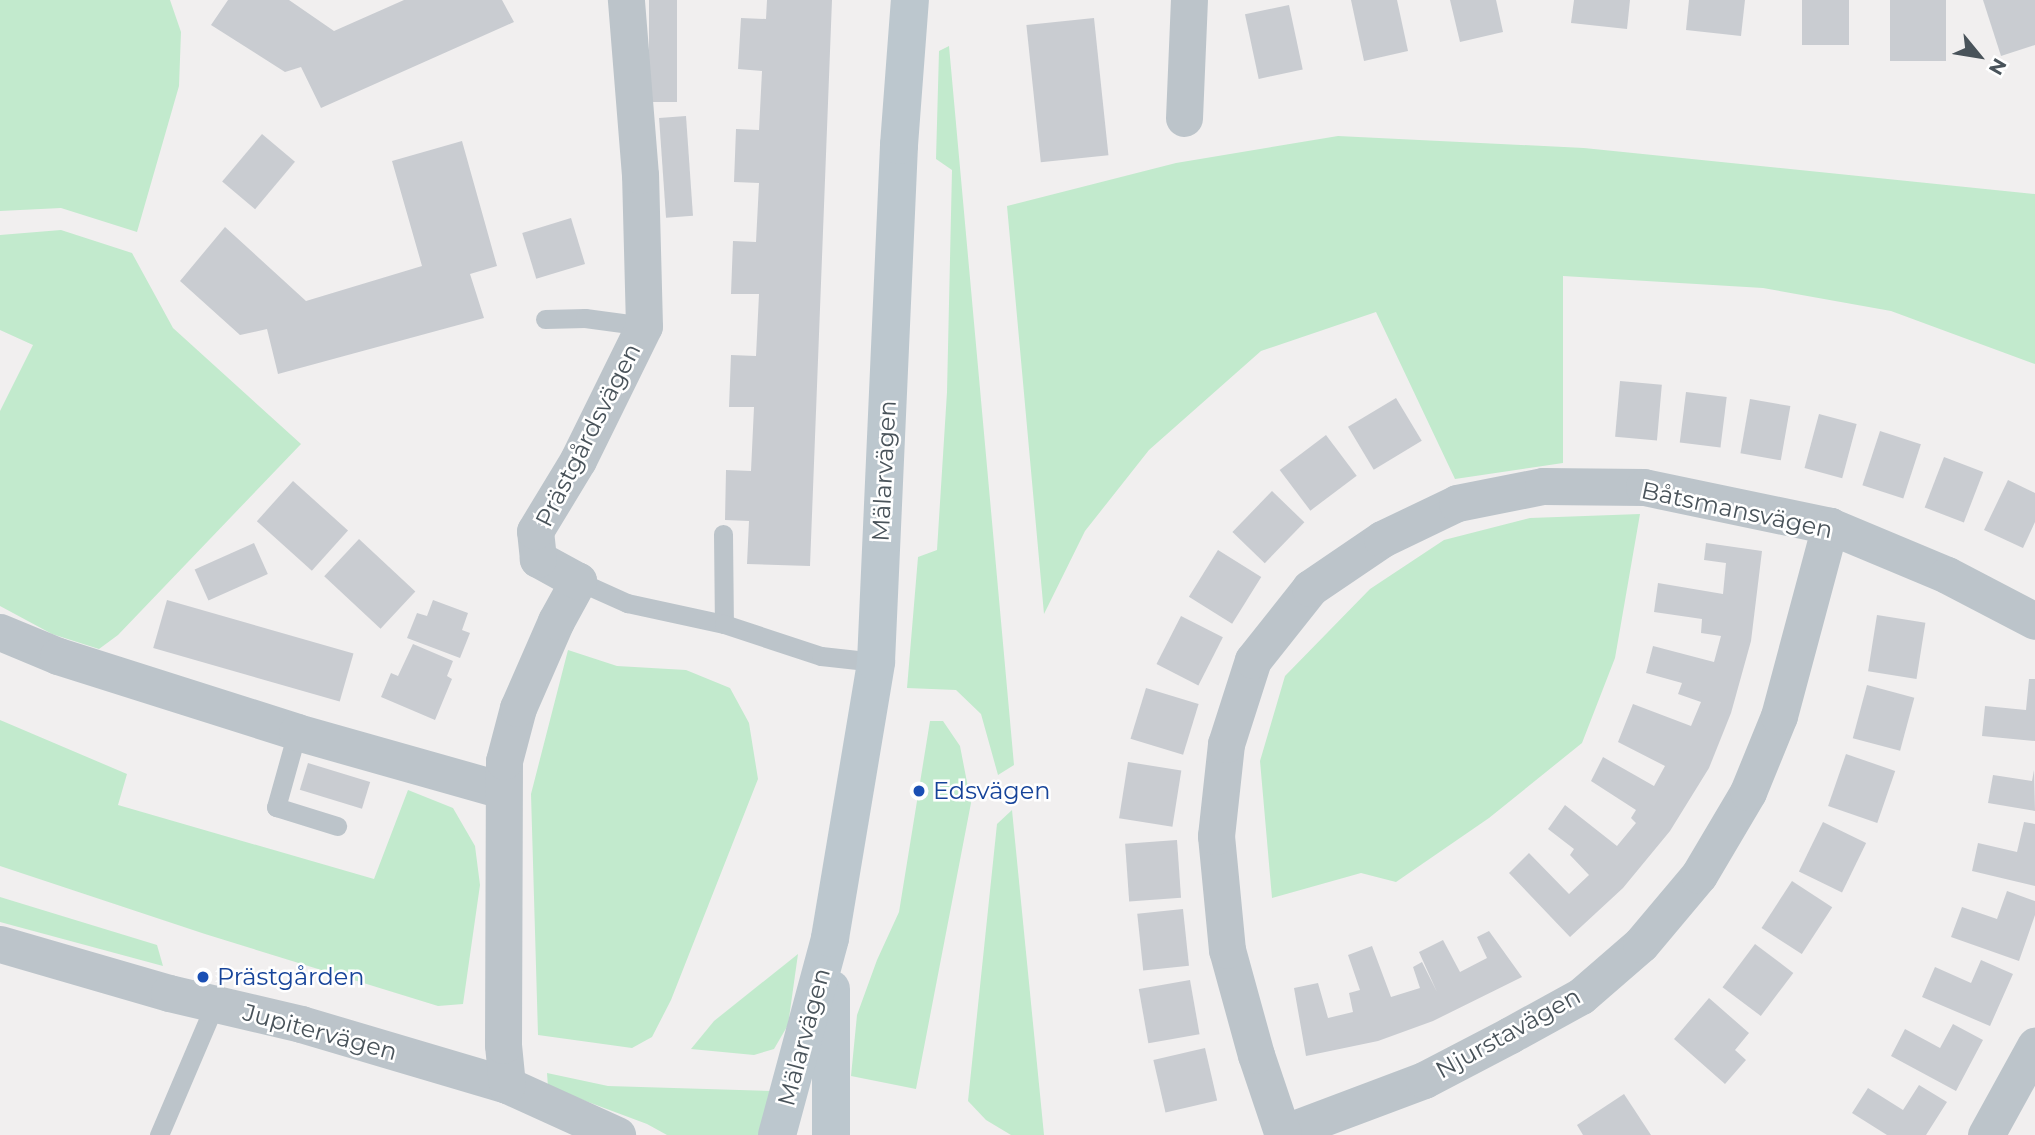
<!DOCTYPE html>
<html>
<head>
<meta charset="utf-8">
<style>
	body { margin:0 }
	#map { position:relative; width:2035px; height:1135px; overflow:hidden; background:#f1efef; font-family:Montserrat,sans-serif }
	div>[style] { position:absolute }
	.green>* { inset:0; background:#c2eacd }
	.building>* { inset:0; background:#c9ccd1; transform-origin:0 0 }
	.service>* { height:19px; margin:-9.5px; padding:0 9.5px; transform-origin:9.5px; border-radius:9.5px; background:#bcc4ca }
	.minor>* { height:37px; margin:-18.5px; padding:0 18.5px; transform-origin:18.5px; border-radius:18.5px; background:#bcc4ca }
	.secondary>* { height:38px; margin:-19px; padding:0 19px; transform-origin:19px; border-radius:19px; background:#bcc7ce }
	.dots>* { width:19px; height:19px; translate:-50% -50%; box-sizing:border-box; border:4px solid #fff; border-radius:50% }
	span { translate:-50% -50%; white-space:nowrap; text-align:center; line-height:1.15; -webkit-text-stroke:5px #fff; paint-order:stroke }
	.street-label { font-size:24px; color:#49535a }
	.transit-label { font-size:24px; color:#164399 }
	.left { translate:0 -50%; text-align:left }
	.north { position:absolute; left:1944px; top:21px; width:70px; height:70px; -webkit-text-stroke:5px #fff; paint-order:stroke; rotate:120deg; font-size:19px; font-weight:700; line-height:28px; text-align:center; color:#49535a }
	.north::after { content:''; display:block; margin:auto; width:24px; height:32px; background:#49535a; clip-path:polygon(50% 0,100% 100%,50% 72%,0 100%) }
</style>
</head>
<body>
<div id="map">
	<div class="green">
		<div style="clip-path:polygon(0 0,170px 0,181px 32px,179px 86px,137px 232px,61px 208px,0 211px)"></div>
		<div style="clip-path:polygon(949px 46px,1014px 765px,998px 775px,981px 714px,956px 690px,907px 688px,918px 557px,937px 550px,947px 392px,952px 170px,936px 159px,939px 51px)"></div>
		<div style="clip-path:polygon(1338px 136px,1584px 148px,2035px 194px,2035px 364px,1891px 311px,1763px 288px,1563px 276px,1563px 463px,1455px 479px,1376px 312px,1261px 351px,1149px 450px,1085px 531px,1044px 614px,1007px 206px,1176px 163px)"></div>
		<div style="clip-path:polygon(61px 230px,132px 253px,173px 328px,301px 444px,118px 635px,99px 649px,52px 634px,0 606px,0 411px,33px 345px,0 330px,0 235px)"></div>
		<div style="clip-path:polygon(1640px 514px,1615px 658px,1582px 743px,1489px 818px,1396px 882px,1361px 873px,1272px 898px,1260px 761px,1285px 676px,1370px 589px,1444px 540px,1530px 518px)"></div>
		<div style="clip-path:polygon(568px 650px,617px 666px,686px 670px,730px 688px,749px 723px,758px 779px,671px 1000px,652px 1037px,632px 1048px,538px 1035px,531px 794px)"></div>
		<div style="clip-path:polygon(0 720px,127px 774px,118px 805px,374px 879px,408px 790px,453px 808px,475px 846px,480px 885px,463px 1004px,438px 1006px,205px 934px,0 866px)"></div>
		<div style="clip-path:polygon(930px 721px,943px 721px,960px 746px,971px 803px,916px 1089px,851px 1076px,857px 1015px,877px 960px,899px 912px)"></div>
		<div style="clip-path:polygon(1012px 810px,1044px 1135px,1011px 1135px,986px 1120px,968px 1101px,997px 824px)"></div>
		<div style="clip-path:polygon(0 897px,157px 945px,163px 966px,0 922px)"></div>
		<div style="clip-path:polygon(798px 954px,788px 1025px,774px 1049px,754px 1055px,691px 1049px,714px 1021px)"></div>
		<div style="clip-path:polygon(547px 1073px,608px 1086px,773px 1091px,759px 1135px,667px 1135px,647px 1124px,548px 1087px)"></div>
	</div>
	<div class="building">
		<div style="clip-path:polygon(228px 0,289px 0,334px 31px,404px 0,502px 0,514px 22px,321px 108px,301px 67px,285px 72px,211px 25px)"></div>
		<div style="left:649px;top:0;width:28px;height:102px"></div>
		<div style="clip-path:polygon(767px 0,832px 0,810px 566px,747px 564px,749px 521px,725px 520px,726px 470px,751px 471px,754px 407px,729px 407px,731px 355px,756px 356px,759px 294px,731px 294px,733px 241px,756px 242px,759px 183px,734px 182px,736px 129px,759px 130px,762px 71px,738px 69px,741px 18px,766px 19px)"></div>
		<div style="clip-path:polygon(1351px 0,1397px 0,1408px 51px,1364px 61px)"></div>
		<div style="clip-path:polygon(1450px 0,1496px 0,1503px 32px,1460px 42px)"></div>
		<div style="clip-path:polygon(1574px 0,1630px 0,1627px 29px,1571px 23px)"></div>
		<div style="clip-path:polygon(1689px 0,1745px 0,1741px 36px,1686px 30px)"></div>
		<div style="left:1802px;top:0;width:47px;height:45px"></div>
		<div style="left:1890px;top:0;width:56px;height:61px"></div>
		<div style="clip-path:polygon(1983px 0,2035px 0,2035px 45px,2001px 56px)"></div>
		<div style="left:1289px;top:5px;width:66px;height:45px;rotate:78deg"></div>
		<div style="left:1094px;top:18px;width:138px;height:68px;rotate:84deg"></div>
		<div style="left:686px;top:116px;width:100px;height:27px;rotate:86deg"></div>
		<div style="left:262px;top:134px;width:43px;height:62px;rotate:40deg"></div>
		<div style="clip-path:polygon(462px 141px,497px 266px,470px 274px,484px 318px,278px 374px,267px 329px,240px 335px,180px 281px,225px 227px,306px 301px,422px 266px,392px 161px)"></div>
		<div style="left:571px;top:218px;width:48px;height:51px;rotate:73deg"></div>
		<div style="left:1620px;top:381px;width:42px;height:56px;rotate:5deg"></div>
		<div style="left:1686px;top:392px;width:41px;height:51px;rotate:7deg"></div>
		<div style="left:1396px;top:398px;width:50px;height:56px;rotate:59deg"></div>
		<div style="left:1750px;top:399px;width:41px;height:55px;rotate:10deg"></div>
		<div style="left:1819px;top:414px;width:39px;height:56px;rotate:15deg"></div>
		<div style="left:1880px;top:431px;width:43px;height:57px;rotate:18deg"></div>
		<div style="left:1326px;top:435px;width:51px;height:58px;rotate:53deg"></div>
		<div style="left:1944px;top:457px;width:42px;height:54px;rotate:21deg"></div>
		<div style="clip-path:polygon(2008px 480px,2035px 493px,2035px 522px,2023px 548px,1984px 530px)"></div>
		<div style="left:293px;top:481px;width:74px;height:54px;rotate:42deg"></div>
		<div style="left:1272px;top:491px;width:45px;height:57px;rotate:44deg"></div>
		<div style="left:359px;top:539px;width:77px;height:51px;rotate:43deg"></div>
		<div style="left:254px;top:543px;width:34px;height:65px;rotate:66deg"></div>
		<div style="clip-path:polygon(1706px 543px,1762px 551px,1751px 641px,1731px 713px,1709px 768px,1670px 831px,1623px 888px,1570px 937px,1509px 873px,1529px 853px,1569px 894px,1589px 875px,1570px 855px,1574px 849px,1548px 829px,1565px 805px,1617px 846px,1636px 823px,1631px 818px,1636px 810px,1591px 781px,1603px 757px,1654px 786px,1665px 766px,1618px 742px,1633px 704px,1691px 726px,1701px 702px,1678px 694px,1682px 683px,1646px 673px,1653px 646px,1714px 662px,1721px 636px,1701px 633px,1702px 619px,1654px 612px,1658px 583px,1723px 594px,1726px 563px,1704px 560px)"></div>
		<div style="left:1218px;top:550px;width:51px;height:55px;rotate:32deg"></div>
		<div style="left:167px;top:600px;width:194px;height:50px;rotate:16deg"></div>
		<div style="clip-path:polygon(433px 600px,468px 613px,462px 630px,470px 633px,460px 658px,407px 638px,417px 613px,427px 616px)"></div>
		<div style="left:1877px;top:615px;width:49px;height:57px;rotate:9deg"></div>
		<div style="left:1181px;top:616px;width:47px;height:54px;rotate:27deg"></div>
		<div style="clip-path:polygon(413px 644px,453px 661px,447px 676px,452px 679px,435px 720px,381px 697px,391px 673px,398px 676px)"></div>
		<div style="clip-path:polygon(2029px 679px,2035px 679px,2035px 741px,1982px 736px,1985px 706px,2026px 710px)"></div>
		<div style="left:1867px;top:685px;width:49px;height:55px;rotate:15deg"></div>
		<div style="left:1146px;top:688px;width:55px;height:53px;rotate:17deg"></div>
		<div style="left:1846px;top:754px;width:52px;height:55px;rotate:19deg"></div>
		<div style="left:1128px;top:762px;width:54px;height:57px;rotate:9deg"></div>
		<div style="left:308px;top:763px;width:65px;height:28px;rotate:17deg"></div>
		<div style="clip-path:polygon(2034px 770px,2035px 811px,1988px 803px,1993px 775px,2032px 781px)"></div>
		<div style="left:1823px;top:822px;width:48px;height:55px;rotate:26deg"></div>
		<div style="clip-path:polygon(2024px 822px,2035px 824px,2035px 886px,1972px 871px,1978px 843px,2017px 852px)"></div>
		<div style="left:1177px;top:840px;width:58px;height:52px;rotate:86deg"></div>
		<div style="left:1792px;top:881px;width:48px;height:56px;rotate:33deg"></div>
		<div style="clip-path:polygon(2007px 891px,2035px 901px,2035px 915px,2019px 961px,1951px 937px,1962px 907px,1997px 919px)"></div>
		<div style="left:1183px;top:909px;width:57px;height:46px;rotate:84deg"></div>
		<div style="clip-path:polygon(1489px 931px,1522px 977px,1433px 1021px,1378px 1041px,1306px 1056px,1294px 988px,1318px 983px,1328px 1018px,1353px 1012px,1349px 993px,1360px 990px,1348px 955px,1372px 946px,1391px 997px,1420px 988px,1413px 967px,1422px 962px,1437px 992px,1419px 952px,1443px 940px,1460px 972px,1487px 958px,1477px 937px)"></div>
		<div style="left:1755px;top:944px;width:48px;height:54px;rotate:37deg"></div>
		<div style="clip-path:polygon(1981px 960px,2013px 974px,1990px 1026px,1922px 997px,1935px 967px,1971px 983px)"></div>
		<div style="left:1190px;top:980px;width:55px;height:52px;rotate:80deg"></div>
		<div style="clip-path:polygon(1709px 998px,1749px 1033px,1735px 1050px,1746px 1060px,1725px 1084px,1674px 1039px)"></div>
		<div style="clip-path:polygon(1953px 1024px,1983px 1040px,1956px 1091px,1891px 1056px,1905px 1029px,1940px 1048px)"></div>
		<div style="left:1205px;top:1048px;width:54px;height:53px;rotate:77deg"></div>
		<div style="clip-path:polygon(1919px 1085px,1947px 1102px,1926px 1135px,1887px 1135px,1852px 1113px,1868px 1088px,1903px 1110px)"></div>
		<div style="clip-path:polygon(1624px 1094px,1651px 1135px,1583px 1135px,1577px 1125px)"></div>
	</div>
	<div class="service">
		<div style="left:545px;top:319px;width:40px;rotate:-1.4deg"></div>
		<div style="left:585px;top:318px;width:60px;rotate:7.7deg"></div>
		<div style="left:723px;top:534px;width:90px;rotate:89.4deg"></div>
		<div style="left:578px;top:581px;width:54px;rotate:24.2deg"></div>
		<div style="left:627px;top:603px;width:99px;rotate:12.2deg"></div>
		<div style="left:724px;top:624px;width:102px;rotate:18.3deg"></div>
		<div style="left:821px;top:656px;width:55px;rotate:6.2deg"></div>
		<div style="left:297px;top:732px;width:78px;rotate:105.6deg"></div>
		<div style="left:276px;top:807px;width:64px;rotate:17.3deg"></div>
		<div style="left:159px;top:1135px;width:142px;rotate:-66.9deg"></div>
	</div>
	<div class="minor">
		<div style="left:1184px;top:118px;width:118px;rotate:-87.6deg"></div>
		<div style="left:0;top:632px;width:63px;rotate:22.5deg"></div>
		<div style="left:58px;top:656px;width:251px;rotate:17.6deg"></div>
		<div style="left:297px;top:732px;width:213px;rotate:15.8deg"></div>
		<div style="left:0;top:944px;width:176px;rotate:16.2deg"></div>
		<div style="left:169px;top:993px;width:136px;rotate:13.2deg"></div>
		<div style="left:301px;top:1024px;width:215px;rotate:16.5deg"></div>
		<div style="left:507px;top:1085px;width:121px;rotate:24.4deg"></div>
		<div style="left:507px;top:1085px;width:40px;rotate:-95.7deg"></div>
		<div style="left:503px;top:1045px;width:284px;rotate:-89.8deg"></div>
		<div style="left:504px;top:761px;width:55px;rotate:-75.2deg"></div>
		<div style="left:518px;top:708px;width:95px;rotate:-66.4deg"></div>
		<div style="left:556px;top:621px;width:46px;rotate:-61.2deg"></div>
		<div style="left:578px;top:581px;width:46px;rotate:-151.2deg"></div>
		<div style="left:538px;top:559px;width:28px;rotate:-96deg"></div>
		<div style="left:535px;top:531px;width:83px;rotate:-58.8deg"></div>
		<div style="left:578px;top:460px;width:149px;rotate:-63.8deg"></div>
		<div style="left:644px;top:326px;width:151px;rotate:-91.5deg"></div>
		<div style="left:640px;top:175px;width:176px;rotate:-94.6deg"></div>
		<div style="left:1283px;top:1133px;width:151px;rotate:-20.6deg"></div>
		<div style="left:1424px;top:1080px;width:97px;rotate:-27.6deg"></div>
		<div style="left:1510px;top:1035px;width:81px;rotate:-28.8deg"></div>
		<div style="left:1581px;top:996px;width:79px;rotate:-40.9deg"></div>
		<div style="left:1641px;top:944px;width:90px;rotate:-50deg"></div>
		<div style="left:1699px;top:875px;width:96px;rotate:-59.4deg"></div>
		<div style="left:1748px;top:792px;width:82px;rotate:-67.8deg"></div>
		<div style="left:1779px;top:716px;width:197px;rotate:-75deg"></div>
		<div style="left:1283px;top:1135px;width:84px;rotate:-108.6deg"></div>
		<div style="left:1256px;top:1055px;width:109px;rotate:-105.4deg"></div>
		<div style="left:1227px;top:950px;width:115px;rotate:-95.5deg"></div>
		<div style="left:1216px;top:836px;width:93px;rotate:-83.8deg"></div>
		<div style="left:1226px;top:744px;width:88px;rotate:-72.2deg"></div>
		<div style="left:1253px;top:660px;width:92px;rotate:-51.6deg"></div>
		<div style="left:1310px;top:588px;width:87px;rotate:-34.2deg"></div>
		<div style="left:1382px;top:539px;width:83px;rotate:-25.6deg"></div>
		<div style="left:1457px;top:503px;width:88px;rotate:-11.2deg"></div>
		<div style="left:1543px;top:486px;width:101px;rotate:0.6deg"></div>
		<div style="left:1644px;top:487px;width:190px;rotate:11.8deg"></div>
		<div style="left:1830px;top:526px;width:127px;rotate:22.7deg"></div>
		<div style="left:1947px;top:575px;width:99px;rotate:27.6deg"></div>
		<div style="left:1986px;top:1135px;width:102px;rotate:-61.2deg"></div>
	</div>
	<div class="secondary">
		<div style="left:831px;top:989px;width:146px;rotate:90deg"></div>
		<div style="left:777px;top:1135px;width:204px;rotate:-74.9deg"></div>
		<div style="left:830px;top:938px;width:280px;rotate:-80.5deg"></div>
		<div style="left:876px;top:662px;width:518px;rotate:-87.45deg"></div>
		<div style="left:899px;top:145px;width:145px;rotate:-85.7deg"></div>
	</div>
	<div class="dots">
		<div style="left:919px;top:791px;background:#1a4fb4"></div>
		<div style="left:203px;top:977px;background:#1a4fb4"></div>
	</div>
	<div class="street-label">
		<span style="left:588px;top:435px;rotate:-63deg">Prästgårdsvägen</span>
		<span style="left:884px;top:471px;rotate:-87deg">Mälarvägen</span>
		<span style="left:1737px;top:510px;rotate:12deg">Båtsmansvägen</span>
		<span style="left:320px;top:1032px;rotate:15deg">Jupitervägen</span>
		<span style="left:1508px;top:1033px;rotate:-29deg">Njurstavägen</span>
		<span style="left:804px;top:1037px;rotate:-75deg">Mälarvägen</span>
	</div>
	<div class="transit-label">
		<span class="left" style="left:933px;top:791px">Edsvägen</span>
		<span class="left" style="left:217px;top:977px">Prästgården</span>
	</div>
	<div class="north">N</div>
</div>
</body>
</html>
